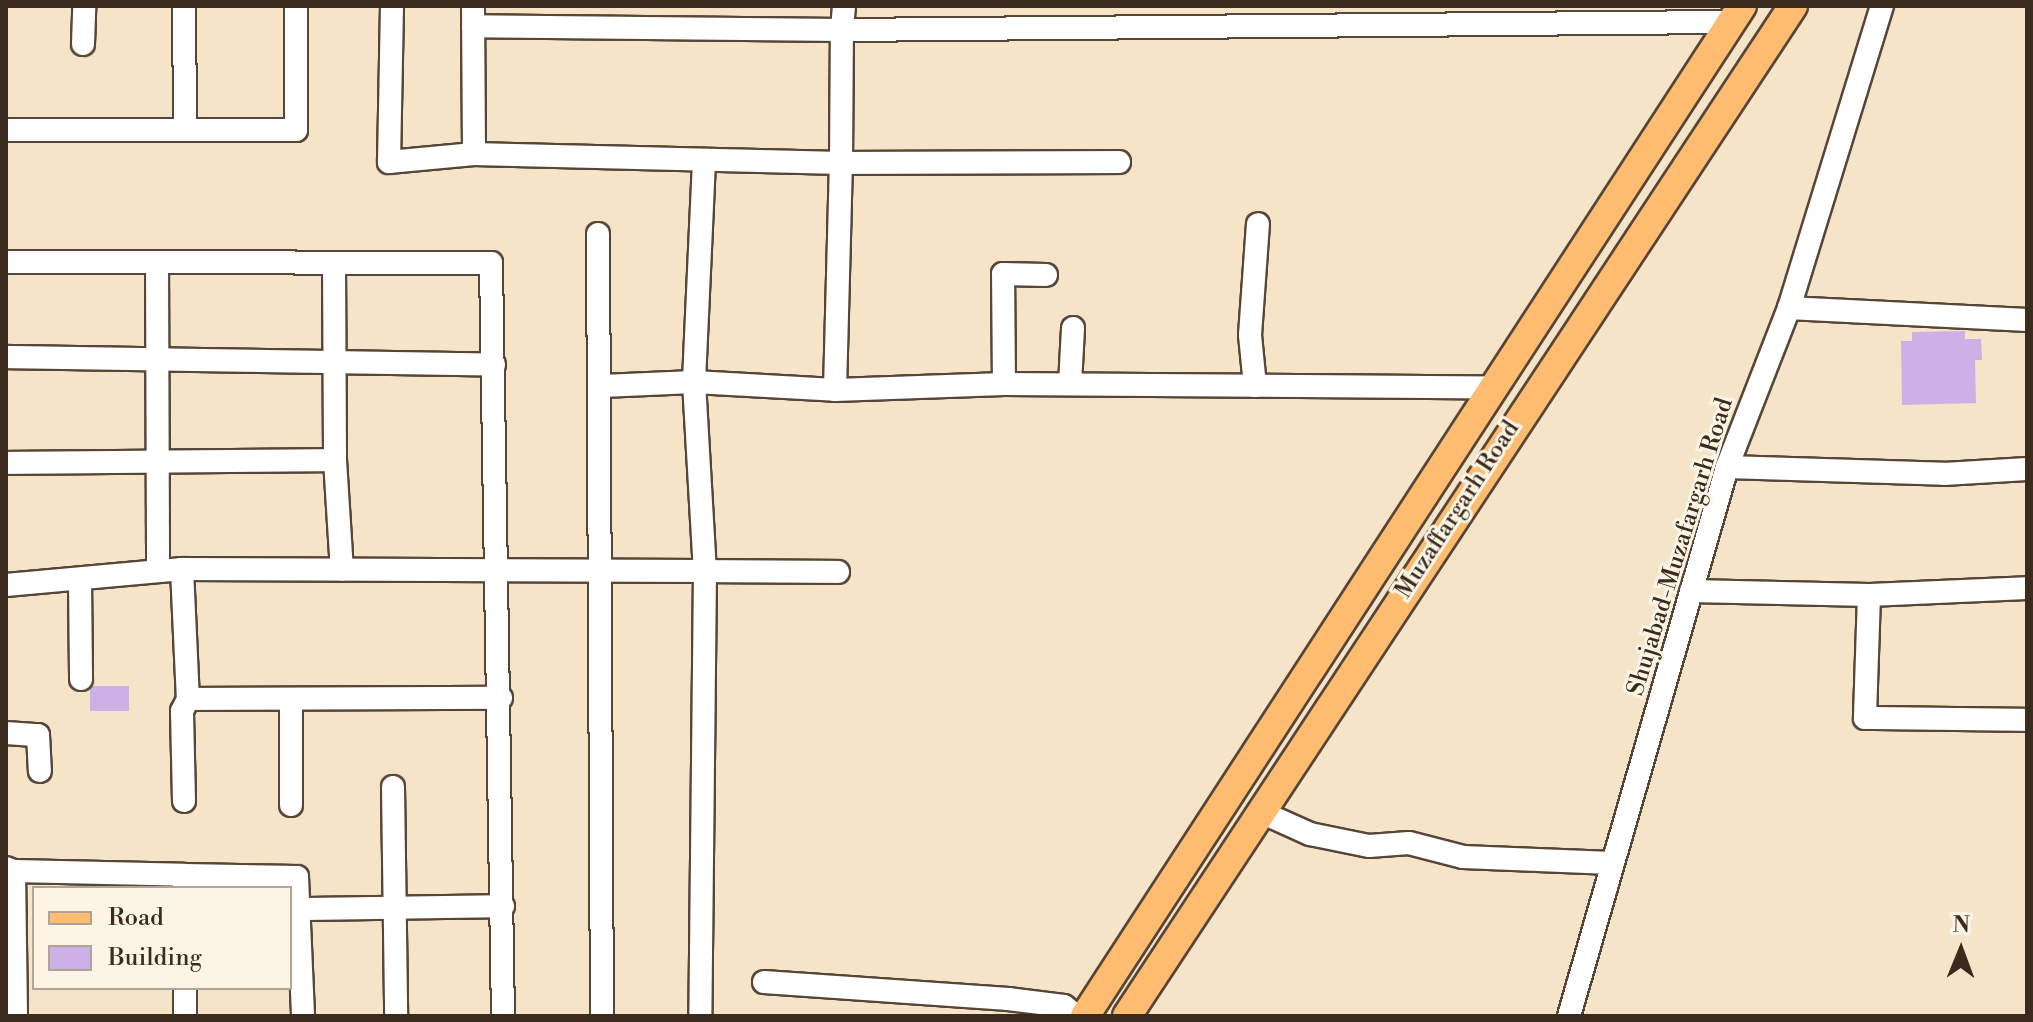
<!DOCTYPE html>
<html>
<head>
<meta charset="utf-8">
<style>
	body { margin:0 }
	#map { position:relative; width:2033px; height:1022px; overflow:hidden; background:#f5e4c8; font-family:"Libre Bodoni",serif }
	div>[style] { position:absolute }
	.building>* { inset:0; background:#cdb0e5; transform-origin:0 0 }
	.roads { filter:drop-shadow(2px 0 #574638) drop-shadow(-2px 0 #574638) drop-shadow(0 2px #574638) drop-shadow(0 -2px #574638) }
	.minor>* { height:22px; margin:-11px; padding:0 11px; transform-origin:11px; border-radius:11px; background:#fff }
	.major>* { height:28px; margin:-14px; padding:0 14px; transform-origin:14px; border-radius:14px; background:#febc70 }
	span { translate:-50% -50%; white-space:nowrap; text-align:center; line-height:1.15; -webkit-text-stroke:6px #fcf5e5; paint-order:stroke }
	.street-label { font-size:24px; color:#3b2a1e }
	.frame { position:absolute; inset:0; border:8px solid #3b2a1e; pointer-events:none }
	.legend { position:absolute; left:32px; top:886px; width:260px; height:104px; box-sizing:border-box; background:#fcf5e5; border:2px solid #afa495; margin:0; padding:10px 14px; list-style:none; font-size:24px; color:#3b2a1e }
	.legend li { display:flex; align-items:center; gap:16px; height:40px }
	.legend b { width:40px; border:2px solid #afa495 }
	.north { position:absolute; left:1921px; top:910px; width:80px; height:80px; -webkit-text-stroke:6px #fcf5e5; paint-order:stroke; rotate:1deg; font-size:22px; font-weight:700; line-height:32px; text-align:center; color:#3b2a1e }
	.north::after { content:''; display:block; margin:auto; width:28px; height:36px; background:#3b2a1e; clip-path:polygon(50% 0,100% 100%,50% 72%,0 100%) }
</style>
</head>
<body>
<div id="map">
	<div class="building">
		<div style="clip-path:polygon(1965px 331px,1965px 339px,1981px 339px,1982px 360px,1975px 360px,1976px 403px,1902px 405px,1901px 341px,1912px 341px,1912px 332px)"></div>
		<div style="left:129px;top:686px;width:25px;height:39px;rotate:90deg"></div>
	</div>
	<div class="roads">
		<div class="minor">
			<div style="left:184px;top:6px;width:124px;rotate:89.5deg"></div>
			<div style="left:392px;top:6px;width:156px;rotate:91.1deg"></div>
			<div style="left:389px;top:162px;width:85px;rotate:-5.4deg"></div>
			<div style="left:473px;top:6px;width:148px;rotate:89.6deg"></div>
			<div style="left:474px;top:154px;width:367px;rotate:1.4deg"></div>
			<div style="left:841px;top:163px;width:133px;rotate:-89.6deg"></div>
			<div style="left:842px;top:30px;width:369px;rotate:-179.4deg"></div>
			<div style="left:844px;top:6px;width:24px;rotate:95deg"></div>
			<div style="left:842px;top:30px;width:890px;rotate:-0.52deg"></div>
			<div style="left:83px;top:44px;width:38px;rotate:-88deg"></div>
			<div style="left:6px;top:130px;width:290px"></div>
			<div style="left:296px;top:130px;width:124px;rotate:-90deg"></div>
			<div style="left:704px;top:161px;width:221px;rotate:92.6deg"></div>
			<div style="left:694px;top:382px;width:189px;rotate:86.7deg"></div>
			<div style="left:705px;top:571px;width:133px;rotate:0.4deg"></div>
			<div style="left:598px;top:234px;width:782px;rotate:89.71deg"></div>
			<div style="left:6px;top:262px;width:485px;rotate:0.1deg"></div>
			<div style="left:491px;top:263px;width:753px;rotate:89.09deg"></div>
			<div style="left:157px;top:262px;width:308px;rotate:89.8deg"></div>
			<div style="left:334px;top:263px;width:197px;rotate:89.7deg"></div>
			<div style="left:335px;top:460px;width:110px;rotate:86.4deg"></div>
			<div style="left:1789px;top:308px;width:238px;rotate:2.9deg"></div>
			<div style="left:6px;top:357px;width:488px;rotate:0.9deg"></div>
			<div style="left:1004px;top:384px;width:110px;rotate:-90.5deg"></div>
			<div style="left:1003px;top:274px;width:43px;rotate:1.3deg"></div>
			<div style="left:1070px;top:384px;width:56px;rotate:-86.9deg"></div>
			<div style="left:602px;top:386px;width:92px;rotate:-2.5deg"></div>
			<div style="left:694px;top:382px;width:141px;rotate:3.2deg"></div>
			<div style="left:835px;top:390px;width:227px;rotate:-88.5deg"></div>
			<div style="left:841px;top:163px;width:278px;rotate:-0.2deg"></div>
			<div style="left:1255px;top:386px;width:51px;rotate:-95.6deg"></div>
			<div style="left:1250px;top:335px;width:111px;rotate:-85.9deg"></div>
			<div style="left:835px;top:390px;width:169px;rotate:-2deg"></div>
			<div style="left:1004px;top:384px;width:487px;rotate:0.4deg"></div>
			<div style="left:6px;top:463px;width:329px;rotate:-0.5deg"></div>
			<div style="left:1727px;top:467px;width:217px;rotate:1.8deg"></div>
			<div style="left:1944px;top:474px;width:83px;rotate:-3.4deg"></div>
			<div style="left:182px;top:569px;width:130px;rotate:87.4deg"></div>
			<div style="left:188px;top:699px;width:313px;rotate:-0.2deg"></div>
			<div style="left:80px;top:580px;width:99px;rotate:89.4deg"></div>
			<div style="left:6px;top:585px;width:177px;rotate:-5.2deg"></div>
			<div style="left:182px;top:569px;width:523px;rotate:0.22deg"></div>
			<div style="left:705px;top:571px;width:445px;rotate:90.6deg"></div>
			<div style="left:1691px;top:591px;width:178px;rotate:1.3deg"></div>
			<div style="left:1869px;top:595px;width:123px;rotate:91.9deg"></div>
			<div style="left:1865px;top:718px;width:162px;rotate:0.7deg"></div>
			<div style="left:1869px;top:595px;width:158px;rotate:-2.5deg"></div>
			<div style="left:291px;top:699px;width:106px;rotate:90deg"></div>
			<div style="left:6px;top:733px;width:32px;rotate:4deg"></div>
			<div style="left:38px;top:735px;width:36px;rotate:87deg"></div>
			<div style="left:393px;top:787px;width:229px;rotate:89.2deg"></div>
			<div style="left:184px;top:801px;width:90px;rotate:-91.3deg"></div>
			<div style="left:182px;top:711px;width:13px;rotate:-63deg"></div>
			<div style="left:1261px;top:812px;width:54px;rotate:24.2deg"></div>
			<div style="left:1310px;top:834px;width:60px;rotate:11.5deg"></div>
			<div style="left:1369px;top:846px;width:40px;rotate:-4.3deg"></div>
			<div style="left:1409px;top:843px;width:56px;rotate:14.5deg"></div>
			<div style="left:1463px;top:857px;width:149px;rotate:2.3deg"></div>
			<div style="left:6px;top:868px;width:9px;rotate:21deg"></div>
			<div style="left:14px;top:871px;width:145px;rotate:89.2deg"></div>
			<div style="left:14px;top:871px;width:170px;rotate:1.3deg"></div>
			<div style="left:184px;top:875px;width:13px;rotate:90deg"></div>
			<div style="left:184px;top:875px;width:113px;rotate:1deg"></div>
			<div style="left:297px;top:877px;width:139px;rotate:87.5deg"></div>
			<div style="left:300px;top:909px;width:203px;rotate:-0.8deg"></div>
			<div style="left:764px;top:982px;width:245px;rotate:4deg"></div>
			<div style="left:1008px;top:999px;width:56px;rotate:7.1deg"></div>
			<div style="left:1064px;top:1006px;width:16px;rotate:40deg"></div>
			<div style="left:185px;top:988px;width:28px;rotate:90deg"></div>
			<div style="left:1569px;top:1016px;width:571px;rotate:-73.94deg"></div>
			<div style="left:1727px;top:467px;width:171px;rotate:-68.7deg"></div>
			<div style="left:1789px;top:308px;width:316px;rotate:-72.9deg"></div>
		</div>
		<div class="major">
			<div style="left:1085px;top:1016px;width:1205px;rotate:-56.96deg"></div>
			<div style="left:1127px;top:1016px;width:1210px;rotate:-56.6deg"></div>
		</div>
	</div>
	<div class="street-label">
		<span style="left:1458px;top:510px;rotate:-57deg">Muzaffargarh Road</span>
		<span style="left:1681px;top:547px;rotate:-73deg">Shujabad-Muzafargarh Road</span>
	</div>
	<div class="frame"></div>
	<ul class="legend">
	<li><b style="height:10px;background:#febc70"></b>Road</li>
	<li><b style="height:22px;background:#cdb0e5"></b>Building</li>
	</ul>
	<div class="north">N</div>
</div>
</body>
</html>
